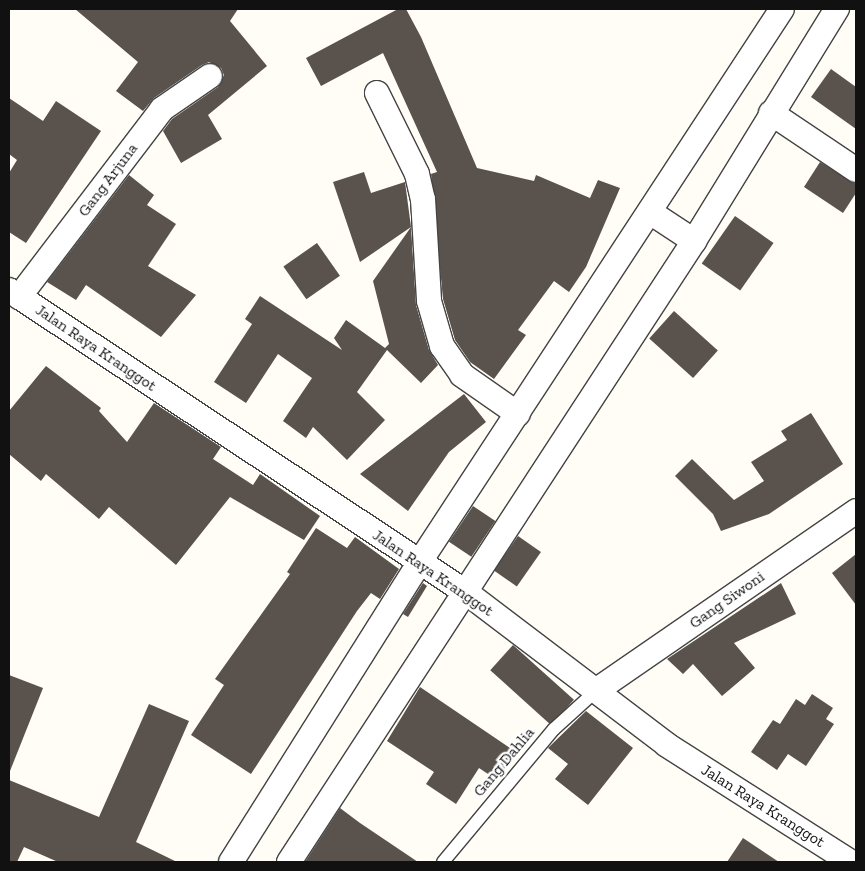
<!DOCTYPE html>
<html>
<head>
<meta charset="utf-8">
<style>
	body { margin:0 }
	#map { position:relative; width:865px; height:871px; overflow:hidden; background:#fffdf5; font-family:"Zilla Slab",serif }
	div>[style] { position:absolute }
	.building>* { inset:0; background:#5a524d; transform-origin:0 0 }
	.roads { filter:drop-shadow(1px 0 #444) drop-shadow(-1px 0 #444) drop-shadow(0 1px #444) drop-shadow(0 -1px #444) }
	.service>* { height:12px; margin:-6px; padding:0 6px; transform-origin:6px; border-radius:6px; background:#fff }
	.minor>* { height:24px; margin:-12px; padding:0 12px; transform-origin:12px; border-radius:12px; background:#fff }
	span { translate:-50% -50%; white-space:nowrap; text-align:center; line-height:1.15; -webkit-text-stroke:5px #fff; paint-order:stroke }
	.street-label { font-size:16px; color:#111 }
	.frame { position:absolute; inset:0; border:10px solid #111; pointer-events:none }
</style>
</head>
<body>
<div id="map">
	<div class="building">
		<div style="clip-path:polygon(75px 9px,238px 9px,230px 21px,267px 66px,208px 115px,222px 139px,181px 163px,163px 131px,172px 119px,218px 87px,224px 75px,221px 68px,209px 62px,202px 65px,154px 98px,143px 111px,116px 91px,138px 62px)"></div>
		<div style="clip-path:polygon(398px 9px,406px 9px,421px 37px,477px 168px,534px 181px,536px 175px,590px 198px,598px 180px,620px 188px,586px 267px,569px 292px,554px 281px,518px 330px,526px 335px,494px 379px,470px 362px,455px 340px,443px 299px,431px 174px,437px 172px,383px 53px,321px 86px,306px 58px)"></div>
		<div style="clip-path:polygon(831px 69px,856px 87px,856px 129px,811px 97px)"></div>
		<div style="clip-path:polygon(9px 98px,43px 121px,56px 101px,101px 131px,26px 243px,9px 232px,9px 173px,17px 160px,9px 154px)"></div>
		<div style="clip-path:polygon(820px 162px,856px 184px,856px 193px,843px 213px,804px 187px)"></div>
		<div style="clip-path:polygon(364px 172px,371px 193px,405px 182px,411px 227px,360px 262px,333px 182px)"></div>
		<div style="clip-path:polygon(129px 175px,154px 195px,147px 205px,176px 224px,148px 266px,196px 295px,161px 337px,86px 285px,76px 300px,47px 282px)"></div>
		<div style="left:735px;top:216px;width:47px;height:58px;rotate:35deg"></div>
		<div style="clip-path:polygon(411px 227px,416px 305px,429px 350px,438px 365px,421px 383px,387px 350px,357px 392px,385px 420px,347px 460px,313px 427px,306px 438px,283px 421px,312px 378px,278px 354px,246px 403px,214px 382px,252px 324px,245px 319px,260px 296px,342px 350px,334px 338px,346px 320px,385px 348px,389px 344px,373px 281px)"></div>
		<div style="left:317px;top:243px;width:40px;height:41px;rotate:55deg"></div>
		<div style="left:674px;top:311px;width:59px;height:37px;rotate:42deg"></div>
		<div style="clip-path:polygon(46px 366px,101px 408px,99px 411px,127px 442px,154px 403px,221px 447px,213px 459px,253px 485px,260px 474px,320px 516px,304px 540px,230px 497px,176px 565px,109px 507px,99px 519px,46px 474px,41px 481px,9px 454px,9px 411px)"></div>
		<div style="clip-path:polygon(464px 394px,486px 422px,449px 452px,408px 511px,360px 474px)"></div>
		<div style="clip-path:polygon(811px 413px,843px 464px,769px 514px,721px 531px,713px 514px,675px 476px,692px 459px,734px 500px,764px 481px,751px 462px,787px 440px,781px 431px)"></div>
		<div style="left:473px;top:506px;width:27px;height:43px;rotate:34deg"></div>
		<div style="clip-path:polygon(316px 528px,347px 548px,355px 537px,399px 569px,380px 599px,371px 593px,357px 611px,251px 774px,191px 735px,224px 685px,215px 679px,290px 574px,287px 572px)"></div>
		<div style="left:518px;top:536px;width:28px;height:42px;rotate:35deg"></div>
		<div style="clip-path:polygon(856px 554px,856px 605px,832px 573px)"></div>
		<div style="clip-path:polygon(423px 583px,427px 586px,408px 617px,403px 614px)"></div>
		<div style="clip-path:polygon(781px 583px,796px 614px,734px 643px,755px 668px,722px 696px,693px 664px,683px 674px,667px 659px)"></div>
		<div style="left:513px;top:645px;width:82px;height:34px;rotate:42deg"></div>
		<div style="clip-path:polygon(9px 675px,43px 688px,10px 771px,9px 771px)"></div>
		<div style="clip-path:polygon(420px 687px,516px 752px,497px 780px,479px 768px,456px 804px,426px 784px,434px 772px,387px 741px)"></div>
		<div style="clip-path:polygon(812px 694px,833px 708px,826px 719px,834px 724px,806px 766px,788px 754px,777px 770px,751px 752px,773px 720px,780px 724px,796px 699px,805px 705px)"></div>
		<div style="clip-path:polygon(149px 704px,189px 721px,136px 842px,177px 862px,58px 862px,24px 847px,17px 862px,9px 862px,9px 780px,99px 817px)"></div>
		<div style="clip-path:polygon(586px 711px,633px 748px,588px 805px,555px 779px,568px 764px,548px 748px)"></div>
		<div style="clip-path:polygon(340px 808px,360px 823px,418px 862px,305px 862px)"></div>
		<div style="clip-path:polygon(743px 838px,779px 862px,727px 862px)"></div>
	</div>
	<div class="roads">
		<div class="service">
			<div style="left:443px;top:862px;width:173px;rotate:-50.2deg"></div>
			<div style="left:554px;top:729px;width:58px;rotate:-42.2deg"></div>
		</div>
		<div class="minor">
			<div style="left:377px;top:93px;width:90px;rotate:63.7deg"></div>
			<div style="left:417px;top:174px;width:26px;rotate:77deg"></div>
			<div style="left:423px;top:199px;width:102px;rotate:86.6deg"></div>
			<div style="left:429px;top:301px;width:47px;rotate:73.9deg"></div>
			<div style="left:442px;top:346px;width:35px;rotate:55deg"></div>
			<div style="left:462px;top:375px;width:68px;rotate:34.9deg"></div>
			<div style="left:771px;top:113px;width:102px;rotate:33.8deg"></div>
			<div style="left:650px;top:212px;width:53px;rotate:33.4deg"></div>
			<div style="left:9px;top:290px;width:549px;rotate:33.49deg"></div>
			<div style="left:467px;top:593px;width:251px;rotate:37.2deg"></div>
			<div style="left:667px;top:745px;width:218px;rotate:32.5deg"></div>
			<div style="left:19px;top:297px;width:236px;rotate:-52.7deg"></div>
			<div style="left:162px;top:109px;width:58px;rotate:-34.5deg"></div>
			<div style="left:597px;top:690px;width:315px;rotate:-34.6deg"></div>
			<div style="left:231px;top:862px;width:353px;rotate:-57.8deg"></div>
			<div style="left:419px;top:563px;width:662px;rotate:-56.77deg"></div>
			<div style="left:289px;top:862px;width:741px;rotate:-56.89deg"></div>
			<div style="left:694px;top:241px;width:273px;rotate:-58.4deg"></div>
		</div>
	</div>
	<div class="street-label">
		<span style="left:108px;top:180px;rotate:-53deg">Gang Arjuna</span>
		<span style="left:96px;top:348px;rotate:34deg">Jalan Raya Kranggot</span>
		<span style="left:433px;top:573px;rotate:34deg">Jalan Raya Kranggot</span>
		<span style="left:727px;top:600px;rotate:-35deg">Gang Siwoni</span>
		<span style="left:504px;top:762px;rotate:-50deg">Gang Dahlia</span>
		<span style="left:763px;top:806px;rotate:32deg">Jalan Raya Kranggot</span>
	</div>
	<div class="frame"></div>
</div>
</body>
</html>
